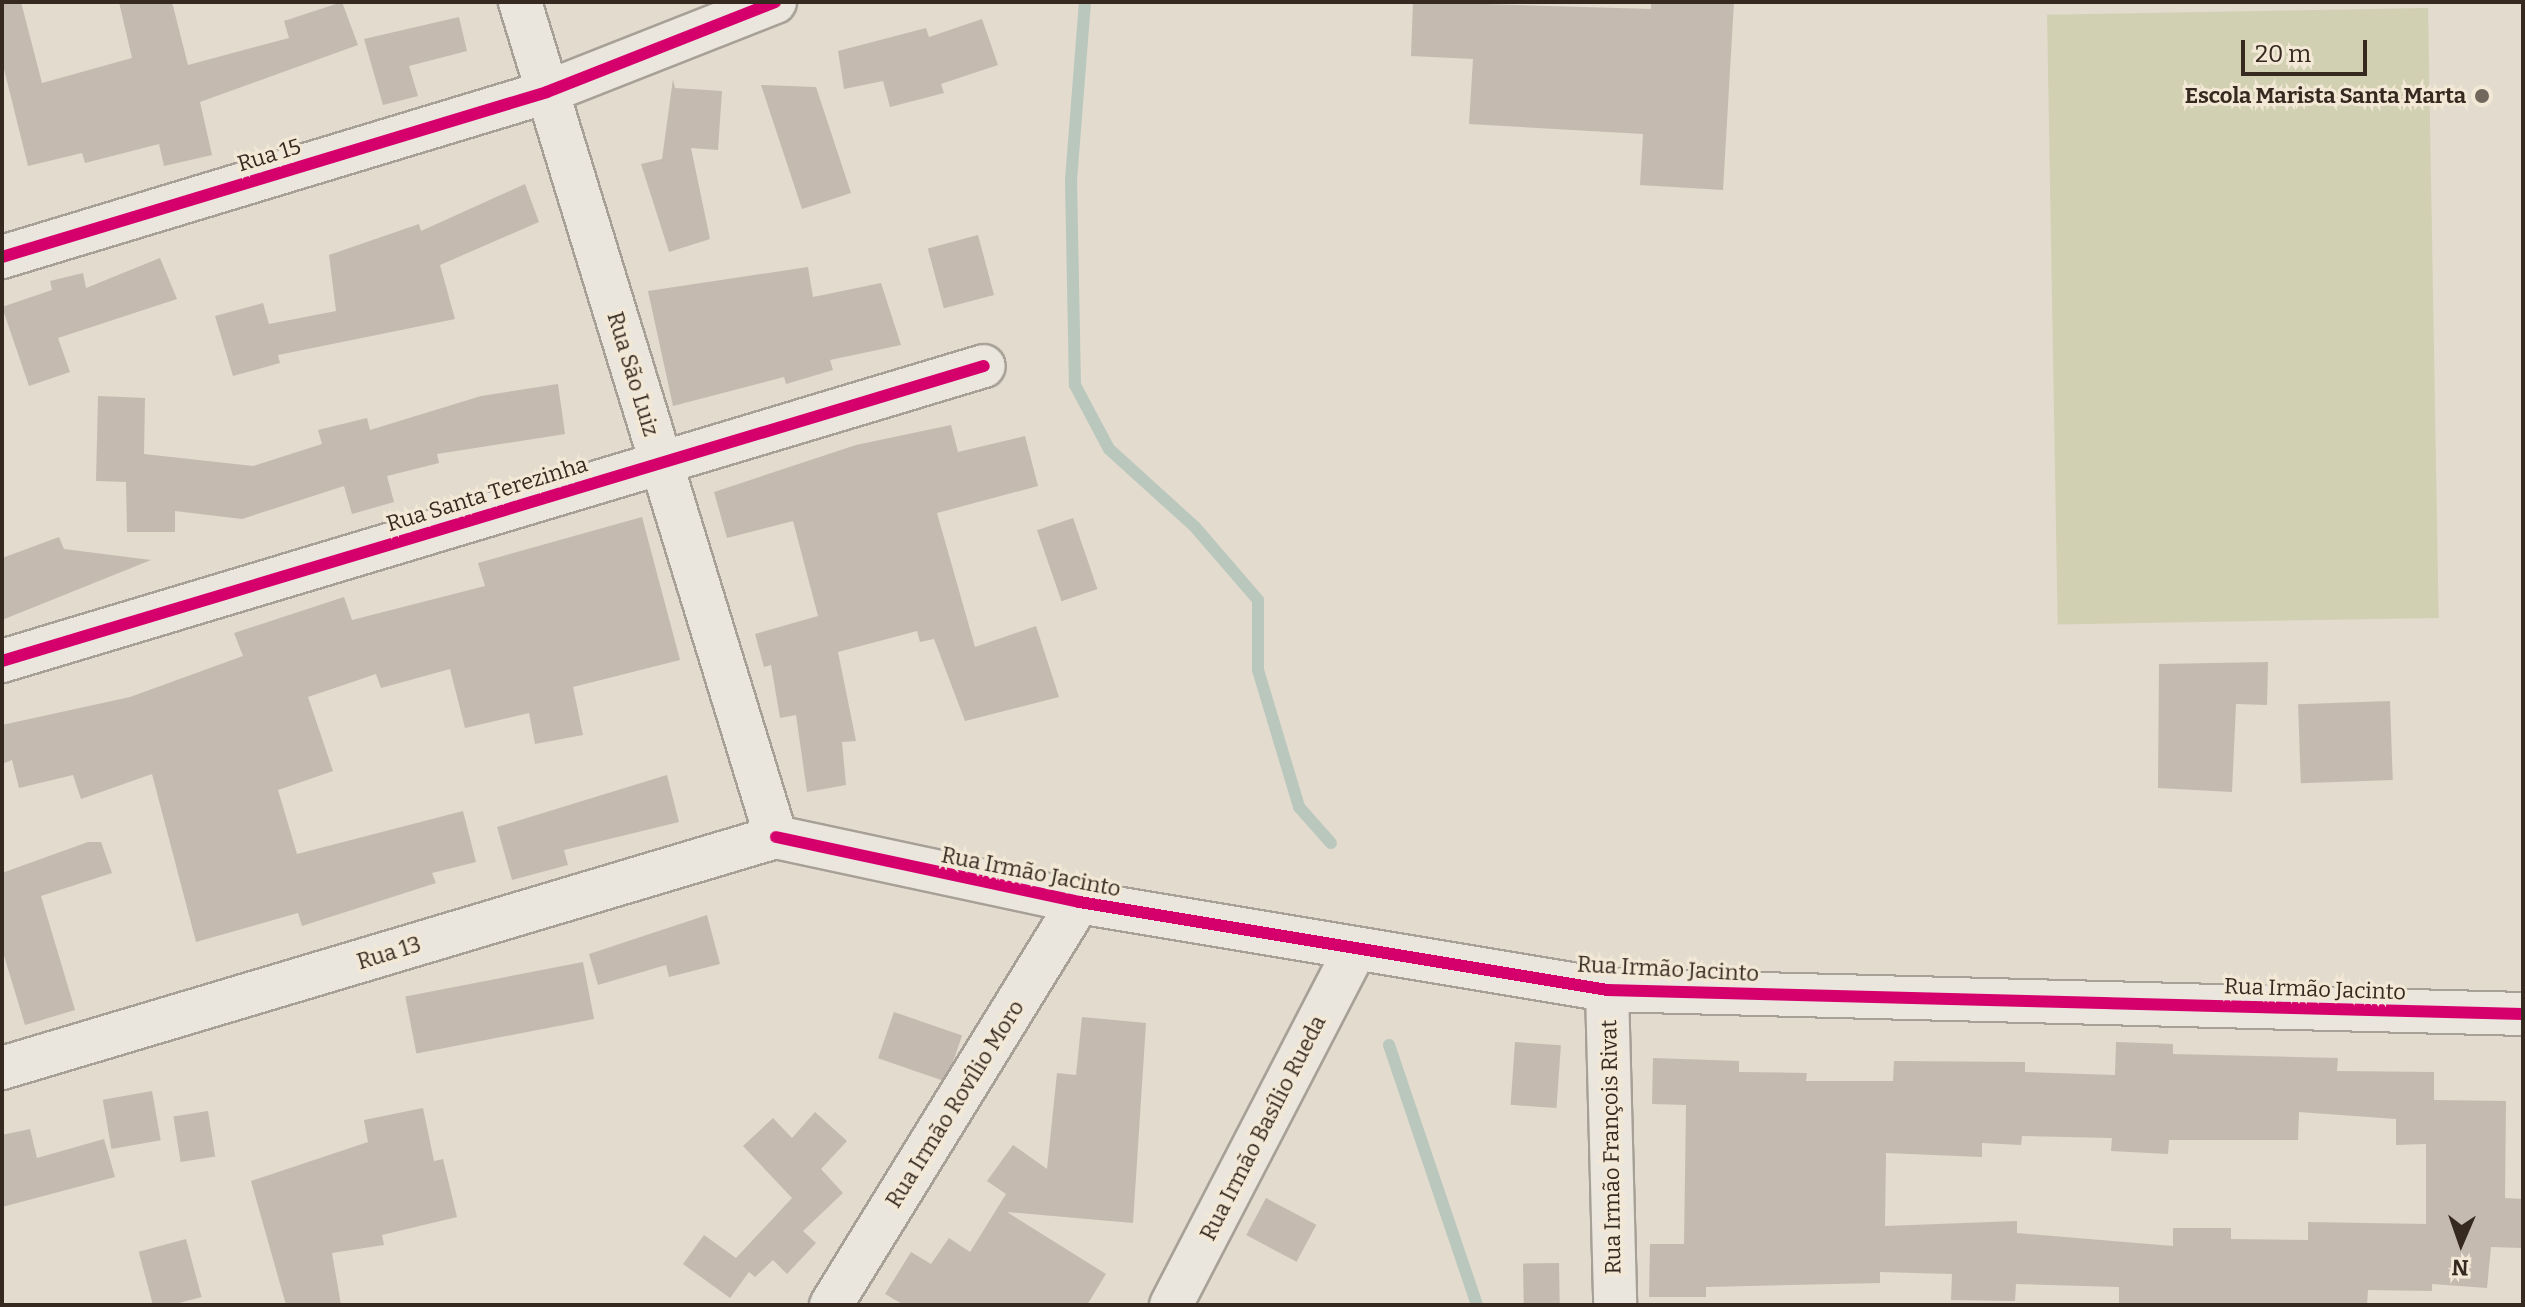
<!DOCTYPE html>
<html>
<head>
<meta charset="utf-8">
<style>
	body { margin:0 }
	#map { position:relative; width:2525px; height:1307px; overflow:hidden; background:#e2dbce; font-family:Bitter,serif }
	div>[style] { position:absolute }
	.green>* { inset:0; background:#d1d0b2; transform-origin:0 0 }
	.stream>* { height:12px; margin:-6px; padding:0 6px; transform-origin:6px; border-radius:6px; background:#b9c7bd }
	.building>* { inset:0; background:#c5baaf; transform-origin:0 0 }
	.roads { filter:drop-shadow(2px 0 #a7a096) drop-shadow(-2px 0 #a7a096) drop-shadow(0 2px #a7a096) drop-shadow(0 -2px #a7a096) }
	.minor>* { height:42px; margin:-21px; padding:0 21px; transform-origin:21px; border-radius:21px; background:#eae6de }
	.cycleway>* { height:12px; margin:-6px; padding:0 6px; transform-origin:6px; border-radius:6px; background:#d6006c }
	.dots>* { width:22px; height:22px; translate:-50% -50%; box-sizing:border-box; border:4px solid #f2e8d5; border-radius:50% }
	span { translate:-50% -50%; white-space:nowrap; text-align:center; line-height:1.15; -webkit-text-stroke:6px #f2e8d5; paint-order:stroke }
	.poi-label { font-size:22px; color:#352920; font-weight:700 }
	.right { translate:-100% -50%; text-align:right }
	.street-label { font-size:22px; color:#352920 }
	.frame { position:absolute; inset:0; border:4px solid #352920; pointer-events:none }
	.north { position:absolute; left:2421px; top:1203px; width:80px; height:80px; -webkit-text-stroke:6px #f2e8d5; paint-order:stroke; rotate:182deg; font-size:22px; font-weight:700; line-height:32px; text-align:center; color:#352920 }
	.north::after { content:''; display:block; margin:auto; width:28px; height:36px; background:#352920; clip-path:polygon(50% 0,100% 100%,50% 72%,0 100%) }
	.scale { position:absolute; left:2241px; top:40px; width:126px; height:36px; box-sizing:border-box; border:4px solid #352920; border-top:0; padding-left:10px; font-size:24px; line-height:28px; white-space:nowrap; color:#352920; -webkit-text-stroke:6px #f2e8d5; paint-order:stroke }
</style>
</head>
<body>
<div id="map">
	<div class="green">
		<div style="left:2428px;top:8px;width:610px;height:381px;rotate:89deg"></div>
	</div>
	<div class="stream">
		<div style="left:1085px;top:2px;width:178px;rotate:94.5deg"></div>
		<div style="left:1071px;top:179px;width:206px;rotate:88.9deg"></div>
		<div style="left:1075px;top:385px;width:72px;rotate:62deg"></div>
		<div style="left:1109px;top:449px;width:116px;rotate:42.2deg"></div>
		<div style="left:1195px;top:527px;width:96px;rotate:49.2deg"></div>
		<div style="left:1258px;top:600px;width:70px;rotate:90deg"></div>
		<div style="left:1258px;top:670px;width:143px;rotate:73.3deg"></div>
		<div style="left:1299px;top:807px;width:48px;rotate:48.4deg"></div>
		<div style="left:1389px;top:1045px;width:274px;rotate:71.3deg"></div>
	</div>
	<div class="building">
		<div style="clip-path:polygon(2px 2px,21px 2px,42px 83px,132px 58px,119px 2px,172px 2px,188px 65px,289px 38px,284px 21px,342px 2px,358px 45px,200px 102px,212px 155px,164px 166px,159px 144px,85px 163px,82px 153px,28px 166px,2px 61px)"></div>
		<div style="clip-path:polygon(1413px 2px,1651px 9px,1651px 2px,1734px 2px,1723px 190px,1640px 185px,1643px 134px,1469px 124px,1473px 59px,1411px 56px)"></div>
		<div style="clip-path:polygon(459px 17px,467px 51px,409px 66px,418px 96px,383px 105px,364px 39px)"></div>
		<div style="clip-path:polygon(982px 19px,998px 65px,941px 84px,944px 93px,890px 107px,883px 81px,844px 89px,838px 51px,926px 28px,929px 37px)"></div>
		<div style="clip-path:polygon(673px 79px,675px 88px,722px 91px,718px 150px,691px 148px,710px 239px,669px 252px,641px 164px,662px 159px)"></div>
		<div style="clip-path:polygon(761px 85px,816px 87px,851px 193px,802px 209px)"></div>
		<div style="clip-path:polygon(525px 184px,539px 222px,440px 265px,455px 319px,278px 355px,280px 363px,233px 376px,215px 316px,263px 303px,269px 324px,336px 311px,329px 255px,419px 224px,421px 231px)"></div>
		<div style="left:978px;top:235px;width:62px;height:52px;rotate:75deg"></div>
		<div style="clip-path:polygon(160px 258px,177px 299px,58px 338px,70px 372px,29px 386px,2px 307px,52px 290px,50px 281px,83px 273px,86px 288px)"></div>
		<div style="clip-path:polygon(808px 267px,813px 297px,881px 283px,901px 345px,830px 360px,833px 370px,786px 384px,784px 377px,673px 406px,648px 291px)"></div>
		<div style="clip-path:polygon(558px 384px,565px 434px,437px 454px,439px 463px,387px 476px,394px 502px,352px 514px,344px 486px,242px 519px,175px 511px,175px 532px,127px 532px,126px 482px,96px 481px,98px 396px,145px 398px,144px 454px,253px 466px,322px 444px,318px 430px,367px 418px,370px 430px,481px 396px)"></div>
		<div style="clip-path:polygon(951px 425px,958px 452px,1025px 436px,1038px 486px,937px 513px,975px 647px,1036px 626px,1059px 697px,965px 721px,934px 639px,920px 642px,917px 631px,838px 652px,856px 741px,842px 742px,846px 785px,807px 792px,796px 715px,780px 718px,771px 665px,764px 667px,755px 634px,818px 616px,793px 521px,727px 538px,714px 492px,856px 445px)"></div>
		<div style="clip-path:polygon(642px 517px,680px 660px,573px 687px,583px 735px,535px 744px,529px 713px,465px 728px,450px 669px,381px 688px,376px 674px,308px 697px,333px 771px,278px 790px,297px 854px,463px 811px,476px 862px,432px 873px,436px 883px,302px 926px,298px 913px,196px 942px,152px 774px,81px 799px,73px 775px,19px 788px,12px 760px,2px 764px,2px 725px,130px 697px,243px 656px,234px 633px,344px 597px,352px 620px,485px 586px,478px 563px)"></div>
		<div style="left:1073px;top:518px;width:75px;height:38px;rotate:71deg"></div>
		<div style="clip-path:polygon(59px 537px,64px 549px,151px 560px,2px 620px,2px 558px)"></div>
		<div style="clip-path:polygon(2268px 662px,2267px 705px,2236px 704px,2232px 792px,2158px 788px,2159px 664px)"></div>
		<div style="left:2390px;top:701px;width:79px;height:92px;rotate:88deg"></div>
		<div style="clip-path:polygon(667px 775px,679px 822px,564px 850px,568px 865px,512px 880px,497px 827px)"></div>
		<div style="clip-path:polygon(88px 842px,101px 842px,112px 873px,41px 896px,75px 1010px,25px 1025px,2px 949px,2px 873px)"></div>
		<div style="clip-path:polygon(707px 915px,720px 964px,669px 977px,666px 965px,598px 985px,589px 954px)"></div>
		<div style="left:583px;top:962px;width:58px;height:181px;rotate:79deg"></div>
		<div style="left:894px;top:1012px;width:72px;height:49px;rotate:19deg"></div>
		<div style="clip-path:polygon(1082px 1017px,1146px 1023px,1133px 1223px,1007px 1212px,1106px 1274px,1087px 1305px,904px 1305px,885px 1294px,911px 1252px,931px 1264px,949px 1238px,970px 1252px,1006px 1194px,987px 1181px,1013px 1145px,1047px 1169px,1057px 1073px,1076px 1075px)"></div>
		<div style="left:1515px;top:1042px;width:46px;height:63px;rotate:4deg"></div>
		<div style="clip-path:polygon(evenodd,2116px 1042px,2173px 1044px,2173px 1054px,2338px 1058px,2337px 1071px,2434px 1072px,2434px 1100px,2506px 1101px,2505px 1198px,2523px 1199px,2523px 1248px,2491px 1247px,2487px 1288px,2432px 1284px,2432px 1291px,2368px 1290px,2367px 1305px,2119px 1305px,2119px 1287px,2016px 1284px,2015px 1301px,1951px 1300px,1952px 1274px,1880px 1272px,1880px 1283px,1706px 1287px,1706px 1297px,1649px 1297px,1650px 1244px,1684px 1244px,1686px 1105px,1652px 1104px,1653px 1058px,1739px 1061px,1739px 1072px,1807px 1073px,1806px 1081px,1893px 1081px,1894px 1061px,2025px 1062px,2025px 1072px,2115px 1075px,2116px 1042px,2299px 1112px,2396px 1119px,2396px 1145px,2426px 1144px,2426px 1224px,2308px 1222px,2308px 1240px,2231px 1239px,2231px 1228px,2173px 1228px,2173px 1246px,2017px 1233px,2017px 1221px,1885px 1226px,1886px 1153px,1982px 1157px,1982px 1143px,2021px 1145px,2022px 1136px,2112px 1138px,2111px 1151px,2168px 1154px,2169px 1140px,2298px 1140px,2299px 1112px)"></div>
		<div style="left:152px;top:1091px;width:50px;height:50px;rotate:80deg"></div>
		<div style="clip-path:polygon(423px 1108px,434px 1161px,443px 1159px,457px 1217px,382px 1235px,384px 1245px,332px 1253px,341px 1305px,286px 1305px,251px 1181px,368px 1142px,364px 1120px)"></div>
		<div style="left:208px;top:1111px;width:46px;height:35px;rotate:81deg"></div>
		<div style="clip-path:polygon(815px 1112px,847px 1141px,821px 1169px,843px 1193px,803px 1231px,816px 1243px,787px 1274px,773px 1260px,755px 1277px,749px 1272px,730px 1298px,683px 1264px,704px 1235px,736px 1258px,792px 1198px,743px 1146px,773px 1118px,792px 1138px)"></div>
		<div style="clip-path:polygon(30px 1129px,37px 1158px,104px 1139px,115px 1177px,2px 1207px,2px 1135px)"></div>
		<div style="left:1266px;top:1198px;width:57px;height:42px;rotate:28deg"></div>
		<div style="left:186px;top:1239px;width:60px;height:49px;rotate:75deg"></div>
		<div style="left:1559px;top:1263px;width:42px;height:36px;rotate:89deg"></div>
	</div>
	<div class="roads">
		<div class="minor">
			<div style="left:520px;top:2px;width:873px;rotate:72.96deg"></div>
			<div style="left:2px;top:257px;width:569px;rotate:-16.84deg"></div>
			<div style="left:547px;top:92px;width:245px;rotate:-21.5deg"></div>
			<div style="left:2px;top:661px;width:1025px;rotate:-16.72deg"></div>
			<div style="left:776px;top:837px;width:310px;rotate:12.1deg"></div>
			<div style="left:1079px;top:902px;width:535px;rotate:9.46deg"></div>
			<div style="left:1607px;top:990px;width:916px;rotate:1.5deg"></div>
			<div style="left:1607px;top:990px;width:315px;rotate:88.5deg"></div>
			<div style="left:2px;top:1068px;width:808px;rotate:-16.62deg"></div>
			<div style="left:831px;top:1305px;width:473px;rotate:-58.4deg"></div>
			<div style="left:1171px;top:1305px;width:400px;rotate:-62.6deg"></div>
		</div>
	</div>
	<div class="cycleway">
		<div style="left:2px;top:257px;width:569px;rotate:-16.84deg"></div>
		<div style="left:547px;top:92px;width:245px;rotate:-21.5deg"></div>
		<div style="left:2px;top:661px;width:1025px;rotate:-16.72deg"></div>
		<div style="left:776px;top:837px;width:310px;rotate:12.1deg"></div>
		<div style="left:1079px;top:902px;width:535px;rotate:9.46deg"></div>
		<div style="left:1607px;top:990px;width:916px;rotate:1.5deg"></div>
	</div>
	<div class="dots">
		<div style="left:2482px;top:96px;background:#72675d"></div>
	</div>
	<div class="poi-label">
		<span class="right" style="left:2466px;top:96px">Escola Marista Santa Marta</span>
	</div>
	<div class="street-label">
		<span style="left:269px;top:155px;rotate:-17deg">Rua 15</span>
		<span style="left:633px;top:374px;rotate:73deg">Rua São Luiz</span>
		<span style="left:487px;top:494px;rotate:-17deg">Rua Santa Terezinha</span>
		<span style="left:1031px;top:872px;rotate:11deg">Rua Irmão Jacinto</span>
		<span style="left:389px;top:953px;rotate:-17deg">Rua 13</span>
		<span style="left:1668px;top:969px;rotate:3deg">Rua Irmão Jacinto</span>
		<span style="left:2315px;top:989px;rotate:2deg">Rua Irmão Jacinto</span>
		<span style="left:955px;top:1104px;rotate:-58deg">Rua Irmão Rovílio Moro</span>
		<span style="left:1263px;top:1128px;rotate:-63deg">Rua Irmão Basílio Rueda</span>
		<span style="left:1611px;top:1147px;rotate:-91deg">Rua Irmão François Rivat</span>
	</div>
	<div class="frame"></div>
	<div class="north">N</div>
	<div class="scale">20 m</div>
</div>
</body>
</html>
